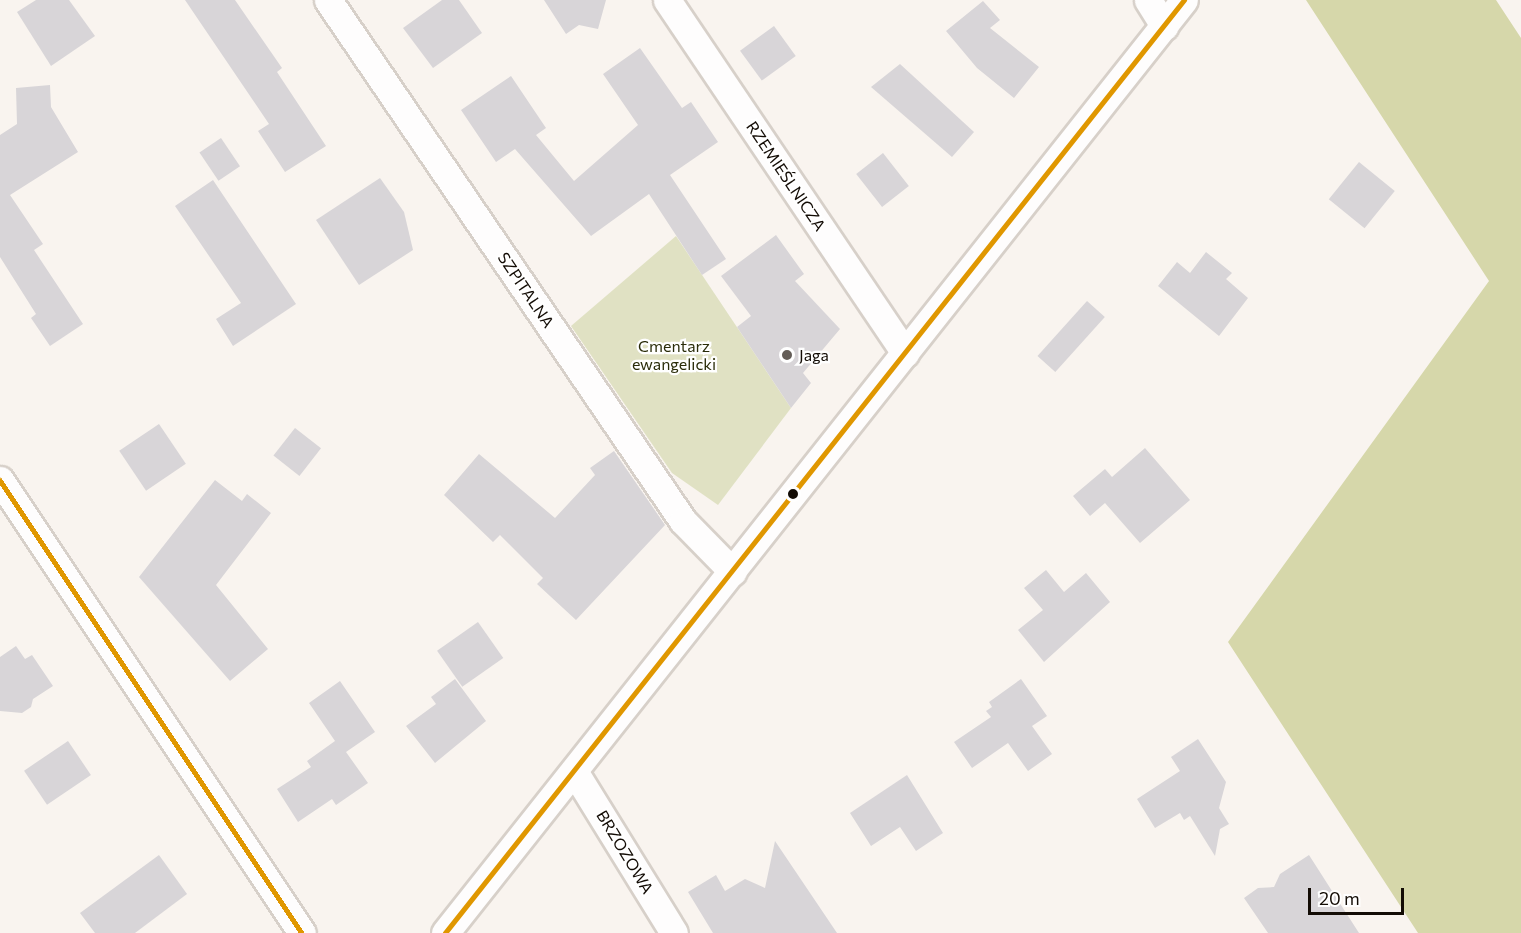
<!DOCTYPE html>
<html>
<head>
<meta charset="utf-8">
<style>
	body { margin:0 }
	#map { position:relative; width:1521px; height:933px; overflow:hidden; background:#f9f4ef; font-family:Commissioner,sans-serif }
	div>[style] { position:absolute }
	.green>* { inset:0; background:#e0e1c3 }
	.forest>* { inset:0; background:#d6d7aa }
	.building>* { inset:0; background:#d8d5d8; transform-origin:0 0 }
	.roads { filter:drop-shadow(2px 0 #d7d0c9) drop-shadow(-2px 0 #d7d0c9) drop-shadow(0 2px #d7d0c9) drop-shadow(0 -2px #d7d0c9) }
	.street>* { height:27px; margin:-13.5px; padding:0 13.5px; transform-origin:13.5px; border-radius:13.5px; background:#fefdfd }
	.bus-1>* { height:4.5px; margin:-2.25px; padding:0 2.25px; transform-origin:2.25px; border-radius:2.25px; background:#e09700 }
	.dots>* { width:16px; height:16px; translate:-50% -50%; box-sizing:border-box; border:3px solid #fff; border-radius:50% }
	span { translate:-50% -50%; white-space:nowrap; text-align:center; line-height:1.15; -webkit-text-stroke:4.5px #fff; paint-order:stroke }
	.street-label { font-size:16px; color:#130c05 }
	.park-label { font-size:16px; color:#2a2c09 }
	.poi-label { font-size:16px; color:#130c05 }
	.left { translate:0 -50%; text-align:left }
	.scale { position:absolute; left:1308px; top:888px; width:96px; height:27px; box-sizing:border-box; border:3px solid #130c05; border-top:0; padding-left:8px; font-size:18px; line-height:21px; white-space:nowrap; color:#130c05; -webkit-text-stroke:4px #fff; paint-order:stroke }
</style>
</head>
<body>
<div id="map">
	<div class="green">
		<div style="clip-path:polygon(676px 236px,791px 408px,718px 505px,672px 473px,571px 326px)"></div>
	</div>
	<div class="forest">
		<div style="clip-path:polygon(1306px 0,1496px 0,1521px 38px,1521px 933px,1418px 933px,1228px 642px,1489px 281px)"></div>
	</div>
	<div class="building">
		<div style="clip-path:polygon(36px 0,69px 0,95px 36px,51px 66px,17px 12px)"></div>
		<div style="clip-path:polygon(185px 0,235px 0,282px 68px,277px 72px,326px 146px,285px 172px,258px 131px,269px 124px)"></div>
		<div style="clip-path:polygon(442px 0,459px 0,482px 33px,433px 68px,403px 28px)"></div>
		<div style="clip-path:polygon(544px 0,606px 0,598px 29px,579px 25px,566px 34px)"></div>
		<div style="clip-path:polygon(983px 1px,1000px 20px,990px 28px,1039px 67px,1014px 98px,977px 68px,946px 31px)"></div>
		<div style="left:774px;top:26px;width:37px;height:42px;rotate:54deg"></div>
		<div style="clip-path:polygon(640px 48px,682px 108px,691px 102px,718px 142px,670px 175px,726px 259px,702px 275px,649px 194px,591px 236px,515px 149px,496px 162px,461px 110px,511px 76px,546px 128px,536px 135px,574px 181px,638px 125px,603px 74px)"></div>
		<div style="clip-path:polygon(900px 64px,974px 132px,952px 157px,871px 87px)"></div>
		<div style="clip-path:polygon(50px 85px,51px 107px,78px 152px,10px 195px,43px 244px,34px 250px,83px 324px,50px 346px,31px 318px,36px 314px,0 257px,0 135px,17px 124px,16px 88px)"></div>
		<div style="left:221px;top:138px;width:34px;height:26px;rotate:56deg"></div>
		<div style="left:883px;top:153px;width:42px;height:34px;rotate:52deg"></div>
		<div style="left:1359px;top:162px;width:46px;height:48px;rotate:39deg"></div>
		<div style="clip-path:polygon(380px 178px,404px 212px,413px 250px,359px 285px,316px 220px)"></div>
		<div style="clip-path:polygon(213px 180px,296px 304px,233px 346px,216px 319px,241px 303px,175px 206px)"></div>
		<div style="clip-path:polygon(776px 235px,804px 274px,795px 281px,840px 329px,803px 373px,811px 383px,791px 408px,737px 327px,751px 316px,721px 276px)"></div>
		<div style="clip-path:polygon(1206px 252px,1232px 273px,1226px 279px,1248px 298px,1219px 336px,1158px 286px,1177px 262px,1190px 273px)"></div>
		<div style="left:1087px;top:301px;width:24px;height:74px;rotate:42deg"></div>
		<div style="left:159px;top:424px;width:48px;height:48px;rotate:56deg"></div>
		<div style="left:295px;top:428px;width:33px;height:35px;rotate:38deg"></div>
		<div style="clip-path:polygon(1145px 448px,1190px 500px,1140px 543px,1105px 503px,1090px 516px,1073px 496px,1105px 469px,1112px 477px)"></div>
		<div style="clip-path:polygon(614px 451px,665px 525px,576px 620px,537px 584px,543px 578px,500px 535px,493px 542px,444px 495px,479px 454px,555px 518px,595px 475px,590px 468px)"></div>
		<div style="clip-path:polygon(215px 480px,242px 501px,247px 494px,271px 513px,216px 585px,268px 649px,230px 681px,139px 577px)"></div>
		<div style="clip-path:polygon(1046px 570px,1064px 592px,1086px 573px,1110px 602px,1044px 662px,1018px 630px,1043px 610px,1024px 588px)"></div>
		<div style="left:478px;top:622px;width:44px;height:50px;rotate:55deg"></div>
		<div style="clip-path:polygon(16px 646px,25px 659px,32px 655px,53px 686px,33px 699px,31px 707px,22px 713px,0 711px,0 657px)"></div>
		<div style="clip-path:polygon(455px 679px,486px 721px,435px 763px,406px 726px,436px 704px,431px 697px)"></div>
		<div style="clip-path:polygon(1021px 679px,1047px 716px,1032px 726px,1052px 754px,1028px 771px,1008px 743px,972px 768px,954px 742px,991px 717px,986px 711px,992px 707px,989px 702px)"></div>
		<div style="clip-path:polygon(340px 681px,375px 732px,346px 752px,368px 783px,336px 805px,332px 799px,298px 822px,277px 789px,311px 767px,307px 761px,335px 741px,309px 703px)"></div>
		<div style="clip-path:polygon(1198px 739px,1226px 782px,1219px 808px,1229px 824px,1220px 829px,1215px 856px,1190px 816px,1184px 820px,1180px 813px,1155px 828px,1137px 799px,1180px 771px,1171px 757px)"></div>
		<div style="left:68px;top:741px;width:41px;height:53px;rotate:56deg"></div>
		<div style="clip-path:polygon(907px 775px,943px 833px,916px 851px,900px 827px,871px 846px,850px 813px)"></div>
		<div style="clip-path:polygon(775px 841px,837px 933px,713px 933px,688px 892px,716px 875px,725px 891px,745px 879px,765px 888px)"></div>
		<div style="clip-path:polygon(159px 855px,187px 894px,135px 933px,95px 933px,80px 913px)"></div>
		<div style="clip-path:polygon(1309px 855px,1341px 905px,1359px 933px,1268px 933px,1244px 898px,1258px 888px,1274px 887px,1280px 874px)"></div>
	</div>
	<div class="roads">
		<div class="street">
			<div style="left:328px;top:0;width:630px;rotate:55.73deg"></div>
			<div style="left:683px;top:521px;width:71px;rotate:45.6deg"></div>
			<div style="left:667px;top:0;width:426px;rotate:56deg"></div>
			<div style="left:1148px;top:0;width:31px;rotate:58deg"></div>
			<div style="left:0;top:480px;width:544px;rotate:56.31deg"></div>
			<div style="left:574px;top:771px;width:190px;rotate:58.3deg"></div>
			<div style="left:445px;top:933px;width:1190px;rotate:-51.62deg"></div>
		</div>
	</div>
	<div class="bus-1">
		<div style="left:0;top:480px;width:544px;rotate:56.31deg"></div>
		<div style="left:445px;top:933px;width:1190px;rotate:-51.62deg"></div>
	</div>
	<div class="dots">
		<div style="left:787px;top:355px;background:#645d57"></div>
		<div style="left:793px;top:494px;background:#130c05"></div>
	</div>
	<div class="street-label">
		<span style="left:786px;top:176px;rotate:56deg">RZEMIEŚLNICZA</span>
		<span style="left:526px;top:290px;rotate:56deg">SZPITALNA</span>
		<span style="left:625px;top:852px;rotate:59deg">BRZOZOWA</span>
	</div>
	<div class="park-label">
		<span style="left:674px;top:355px">Cmentarz<br>ewangelicki</span>
	</div>
	<div class="poi-label">
		<span class="left" style="left:799px;top:355px">Jaga</span>
	</div>
	<div class="scale">20 m</div>
</div>
</body>
</html>
